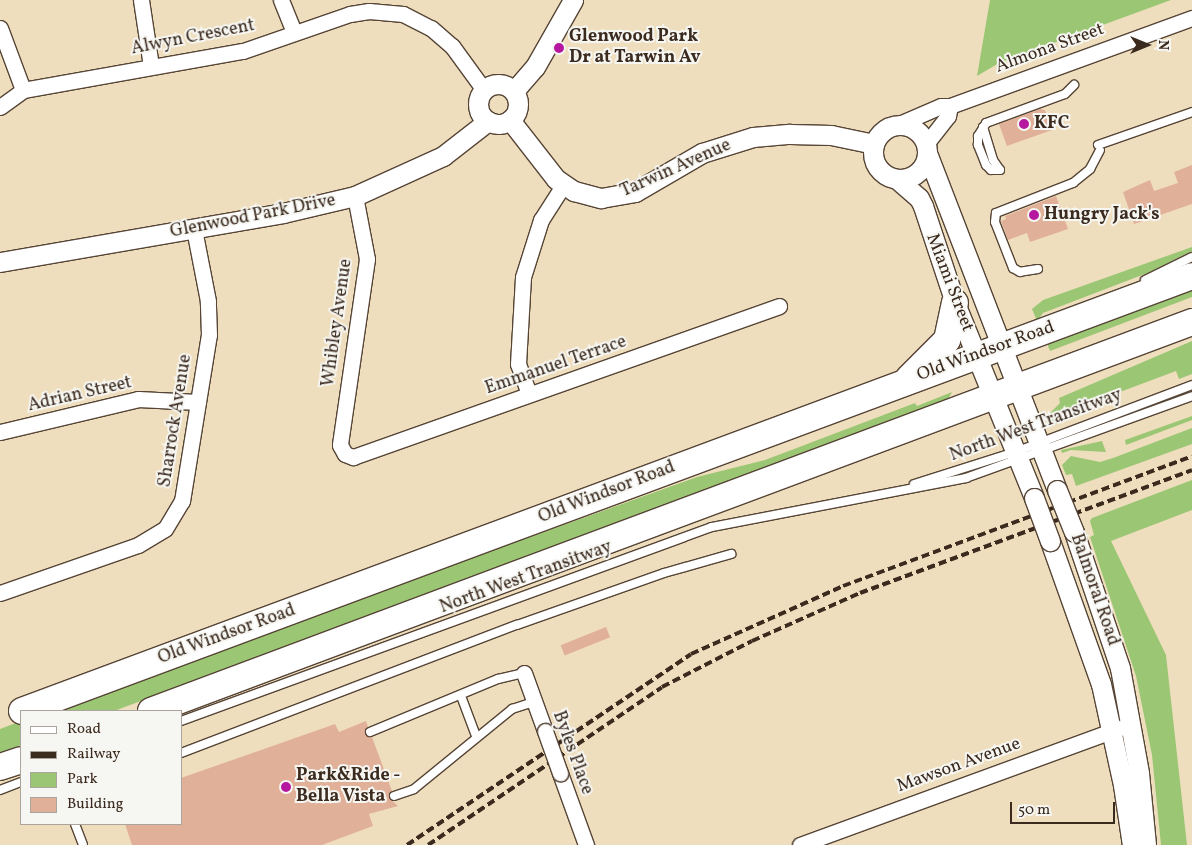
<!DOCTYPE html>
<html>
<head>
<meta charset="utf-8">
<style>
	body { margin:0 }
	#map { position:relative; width:1192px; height:845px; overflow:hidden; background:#efdebd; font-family:Vollkorn,serif }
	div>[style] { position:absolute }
	.green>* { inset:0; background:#9bc774 }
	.building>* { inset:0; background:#e1b098; transform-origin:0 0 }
	.roads { filter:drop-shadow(1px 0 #564536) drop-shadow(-1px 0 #564536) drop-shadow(0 1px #564536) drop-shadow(0 -1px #564536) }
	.service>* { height:8px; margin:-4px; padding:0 4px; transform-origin:4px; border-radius:4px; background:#fff }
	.minor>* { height:15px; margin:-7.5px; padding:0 7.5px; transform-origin:7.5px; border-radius:7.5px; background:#fff }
	.tertiary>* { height:19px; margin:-9.5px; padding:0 9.5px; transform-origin:9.5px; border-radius:9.5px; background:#fff }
	.tertiary>.ring { margin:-9.5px; padding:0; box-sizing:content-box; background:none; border:19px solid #fff; border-radius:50% }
	.trunk>* { height:26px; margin:-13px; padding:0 13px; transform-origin:13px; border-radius:13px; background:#fff }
	.rail>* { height:4px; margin-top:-2px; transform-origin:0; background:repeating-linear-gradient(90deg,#3b2a1e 0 8px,transparent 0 12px) }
	.bridges { filter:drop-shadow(1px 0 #564536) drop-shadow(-1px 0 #564536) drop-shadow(0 1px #564536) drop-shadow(0 -1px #564536) }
	.minor-bridge>* { height:15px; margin:-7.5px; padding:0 7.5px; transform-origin:7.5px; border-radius:7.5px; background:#fff }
	.tertiary-bridge>* { height:19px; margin:-9.5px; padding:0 9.5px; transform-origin:9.5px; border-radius:9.5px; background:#fff }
	.dots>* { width:14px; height:14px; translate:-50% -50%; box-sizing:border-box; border:2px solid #f6f6f2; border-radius:50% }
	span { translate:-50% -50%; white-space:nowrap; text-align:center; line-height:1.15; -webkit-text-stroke:4px #f6f6f2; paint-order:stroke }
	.street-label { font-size:18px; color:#3b2a1e }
	.poi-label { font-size:18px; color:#3b2a1e; font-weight:700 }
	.left { translate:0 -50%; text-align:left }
	.legend { position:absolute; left:20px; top:710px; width:162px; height:115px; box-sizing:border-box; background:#f6f6f2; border:1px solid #aba49d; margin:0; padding:6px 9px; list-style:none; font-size:15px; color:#3b2a1e }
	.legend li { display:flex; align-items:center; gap:10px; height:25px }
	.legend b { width:25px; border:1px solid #aba49d }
	.north { position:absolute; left:1122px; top:20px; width:50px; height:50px; -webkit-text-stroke:4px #f6f6f2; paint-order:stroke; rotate:90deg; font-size:14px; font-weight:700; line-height:20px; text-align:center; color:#3b2a1e }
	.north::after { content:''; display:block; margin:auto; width:18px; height:22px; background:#3b2a1e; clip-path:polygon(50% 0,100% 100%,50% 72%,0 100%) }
	.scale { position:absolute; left:1010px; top:802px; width:105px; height:22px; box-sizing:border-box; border:2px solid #3b2a1e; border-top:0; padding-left:6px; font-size:15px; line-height:18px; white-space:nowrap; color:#3b2a1e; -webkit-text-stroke:4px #f6f6f2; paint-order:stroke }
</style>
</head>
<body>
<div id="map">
	<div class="green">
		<div style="clip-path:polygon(990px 0,1171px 0,999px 63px,977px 76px)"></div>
		<div style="clip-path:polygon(1192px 247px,1192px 251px,1150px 272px,1043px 313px,1037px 321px,1032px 309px,1043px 300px)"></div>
		<div style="clip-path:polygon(1192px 288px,1192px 297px,1050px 351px,1046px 341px)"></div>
		<div style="clip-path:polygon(1192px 341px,1192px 374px,1179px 379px,1176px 371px,1088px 404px,1055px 425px,1047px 424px,1049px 414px,1060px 403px,1059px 398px)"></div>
		<div style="clip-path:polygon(952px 392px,947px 401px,114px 711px,47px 711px,697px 477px,765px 460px,915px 403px,917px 406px)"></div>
		<div style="clip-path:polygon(1192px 416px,1192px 420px,1126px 445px,1125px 440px)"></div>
		<div style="clip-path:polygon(1192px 428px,1192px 444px,1076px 486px,1072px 474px,1066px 475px,1062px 465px,1071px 456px,1100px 462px,1113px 458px)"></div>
		<div style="clip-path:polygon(1102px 441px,1106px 452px,1071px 450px,1062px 453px,1061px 450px)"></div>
		<div style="clip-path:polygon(1192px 480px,1192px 510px,1111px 541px,1166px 655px,1187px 845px,1161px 845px,1152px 755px,1136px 676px,1090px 537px,1094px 535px,1090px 521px,1092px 518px)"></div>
		<div style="clip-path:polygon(21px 721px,21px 745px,0 753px,0 729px)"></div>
	</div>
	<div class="building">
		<div style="clip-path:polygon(1040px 109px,1045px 110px,1052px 130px,1007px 146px,999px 124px)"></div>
		<div style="clip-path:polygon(1192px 165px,1192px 204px,1134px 224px,1123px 192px,1150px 180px,1154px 191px,1178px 183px,1174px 172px)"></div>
		<div style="clip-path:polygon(1056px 196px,1068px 229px,1030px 242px,1027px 233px,1008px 240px,1001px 221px,1006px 219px,1005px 216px)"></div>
		<div style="left:606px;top:627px;width:11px;height:49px;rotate:68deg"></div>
		<div style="clip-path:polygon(366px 721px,368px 727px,365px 734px,372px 737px,392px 791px,389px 798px,398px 806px,369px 814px,373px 826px,322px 845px,132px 845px,125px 824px,181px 824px,181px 778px,335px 724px,339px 732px)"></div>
	</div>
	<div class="roads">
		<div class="service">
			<div style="left:983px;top:127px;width:34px;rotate:73deg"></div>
			<div style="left:993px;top:160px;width:12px;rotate:55deg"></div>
			<div style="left:1098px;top:145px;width:100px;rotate:-19.3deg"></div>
			<div style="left:1000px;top:170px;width:9px;rotate:180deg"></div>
			<div style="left:991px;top:170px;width:7px;rotate:-135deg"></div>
			<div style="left:986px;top:165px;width:22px;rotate:-112deg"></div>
			<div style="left:978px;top:145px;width:9px;rotate:-90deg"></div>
			<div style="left:978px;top:136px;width:15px;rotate:-58deg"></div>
			<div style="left:986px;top:123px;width:84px;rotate:-20.2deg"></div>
			<div style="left:1065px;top:94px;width:13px;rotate:-45deg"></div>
			<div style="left:1038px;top:269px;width:18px;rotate:171deg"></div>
			<div style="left:1020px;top:272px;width:8px;rotate:-150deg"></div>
			<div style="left:1013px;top:268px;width:49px;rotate:-111.4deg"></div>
			<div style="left:995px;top:222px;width:9px;rotate:-84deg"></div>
			<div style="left:996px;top:213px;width:83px;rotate:-21.3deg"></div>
			<div style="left:1073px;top:183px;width:22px;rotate:-39deg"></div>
			<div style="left:1090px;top:169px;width:21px;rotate:-62deg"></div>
			<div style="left:1145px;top:280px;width:52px;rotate:-26.1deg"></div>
			<div style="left:914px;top:484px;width:106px;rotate:-17.6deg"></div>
			<div style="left:1015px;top:452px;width:189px;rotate:-20.7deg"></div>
			<div style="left:461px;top:696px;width:43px;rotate:69.4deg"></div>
			<div style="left:181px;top:721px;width:565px;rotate:-20.07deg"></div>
			<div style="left:712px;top:527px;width:259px;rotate:-10.9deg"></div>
			<div style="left:966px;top:478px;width:240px;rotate:-19.9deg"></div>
			<div style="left:370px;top:732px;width:139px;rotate:-22.5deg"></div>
			<div style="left:498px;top:679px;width:27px;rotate:-13deg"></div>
			<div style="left:181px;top:753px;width:360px;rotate:-20.9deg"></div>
			<div style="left:517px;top:625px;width:156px;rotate:-19.5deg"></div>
			<div style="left:664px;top:573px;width:70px;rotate:-15.8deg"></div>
			<div style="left:0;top:790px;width:22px;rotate:-21deg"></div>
			<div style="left:394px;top:796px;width:21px;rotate:-19deg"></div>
			<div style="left:414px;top:789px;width:127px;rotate:-39.2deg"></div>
			<div style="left:512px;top:709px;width:23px;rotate:-18deg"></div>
			<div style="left:75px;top:824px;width:22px;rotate:69deg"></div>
		</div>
		<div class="minor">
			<div style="left:141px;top:0;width:67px;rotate:81.4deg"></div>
			<div style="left:281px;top:0;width:35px;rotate:68deg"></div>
			<div style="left:0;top:28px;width:66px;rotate:69.6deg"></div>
			<div style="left:0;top:107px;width:29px;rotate:-36deg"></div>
			<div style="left:23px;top:90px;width:223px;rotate:-10.1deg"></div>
			<div style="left:243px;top:51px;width:113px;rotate:-19.1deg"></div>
			<div style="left:350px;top:14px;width:19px;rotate:-9deg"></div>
			<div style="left:369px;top:11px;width:34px;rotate:5deg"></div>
			<div style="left:403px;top:14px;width:31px;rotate:27deg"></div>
			<div style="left:431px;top:28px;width:28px;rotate:41deg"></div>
			<div style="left:452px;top:46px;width:54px;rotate:54deg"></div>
			<div style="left:897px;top:125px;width:48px;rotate:-23.4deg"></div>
			<div style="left:941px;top:106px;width:9px"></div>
			<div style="left:950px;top:106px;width:258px;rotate:-20deg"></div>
			<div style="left:926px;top:144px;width:36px;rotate:-52deg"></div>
			<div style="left:948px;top:116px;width:10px;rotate:-79deg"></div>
			<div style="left:355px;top:196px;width:64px;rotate:79.2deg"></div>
			<div style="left:367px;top:259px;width:188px;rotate:98.3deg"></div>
			<div style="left:340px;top:445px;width:10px;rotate:61deg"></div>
			<div style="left:345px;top:454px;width:9px;rotate:21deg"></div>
			<div style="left:353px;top:457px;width:452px;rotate:-19.5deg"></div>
			<div style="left:529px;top:394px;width:32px;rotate:-110deg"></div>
			<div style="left:518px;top:364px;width:87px;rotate:-86.7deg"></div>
			<div style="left:523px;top:277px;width:60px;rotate:-72.5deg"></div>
			<div style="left:541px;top:220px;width:43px;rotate:-57.4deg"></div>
			<div style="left:0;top:432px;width:142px;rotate:-13.4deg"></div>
			<div style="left:138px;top:399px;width:60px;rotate:2.9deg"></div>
			<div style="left:0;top:593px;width:146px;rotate:-19.2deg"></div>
			<div style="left:138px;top:545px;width:31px;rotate:-31deg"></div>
			<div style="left:165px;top:529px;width:33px;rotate:-59deg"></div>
			<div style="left:182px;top:501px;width:168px;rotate:-80.8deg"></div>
			<div style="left:209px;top:335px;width:34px;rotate:-92deg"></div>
			<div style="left:208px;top:301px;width:73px;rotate:-101deg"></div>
			<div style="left:524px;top:673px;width:62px;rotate:70.1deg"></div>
			<div style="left:560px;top:773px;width:77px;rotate:70.1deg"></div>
			<div style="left:800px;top:845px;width:341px;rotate:-20.1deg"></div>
		</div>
		<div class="tertiary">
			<div class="ring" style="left:478px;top:84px;width:21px;height:21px"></div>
			<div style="left:514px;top:91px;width:32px;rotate:-49deg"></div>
			<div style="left:535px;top:67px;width:77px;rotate:-60.4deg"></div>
			<div style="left:510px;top:120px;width:75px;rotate:52.1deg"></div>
			<div style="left:556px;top:179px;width:22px;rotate:34deg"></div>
			<div style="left:574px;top:191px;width:28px;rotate:15deg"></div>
			<div style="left:601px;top:198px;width:35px;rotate:-10deg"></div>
			<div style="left:635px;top:192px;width:78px;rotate:-30.2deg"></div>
			<div style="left:702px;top:153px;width:53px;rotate:-17.4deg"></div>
			<div style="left:753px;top:137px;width:37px;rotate:-5deg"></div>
			<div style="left:790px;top:134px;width:41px;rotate:1.4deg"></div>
			<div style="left:831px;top:135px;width:44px;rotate:11.8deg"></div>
			<div class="ring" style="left:873px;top:125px;width:35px;height:35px"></div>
			<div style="left:927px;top:153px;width:361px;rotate:68.9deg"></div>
			<div style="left:897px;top:179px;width:29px;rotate:41deg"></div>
			<div style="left:919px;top:198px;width:9px;rotate:63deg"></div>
			<div style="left:923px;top:206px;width:102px;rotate:71.7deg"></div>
			<div style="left:955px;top:303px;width:210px;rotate:67.9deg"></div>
			<div style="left:0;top:262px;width:287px;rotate:-9.8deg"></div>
			<div style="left:283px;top:213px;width:74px;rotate:-13.3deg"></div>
			<div style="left:355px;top:196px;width:97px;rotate:-24.4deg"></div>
			<div style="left:443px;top:156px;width:57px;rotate:-37.9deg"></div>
			<div style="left:1074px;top:532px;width:144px;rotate:71.3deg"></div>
			<div style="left:1120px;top:668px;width:107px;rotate:79.7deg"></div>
			<div style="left:1139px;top:773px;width:72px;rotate:84.4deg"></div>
			<div style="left:1050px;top:541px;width:152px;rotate:70.4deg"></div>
			<div style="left:1101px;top:684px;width:103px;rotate:77.7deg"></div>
			<div style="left:1123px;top:785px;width:61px;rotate:81.5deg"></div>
		</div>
		<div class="trunk">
			<div style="left:909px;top:378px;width:54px;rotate:-45deg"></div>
			<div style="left:947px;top:340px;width:38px;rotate:-78deg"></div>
			<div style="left:22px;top:711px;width:1248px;rotate:-20.39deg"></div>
			<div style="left:151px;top:711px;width:1111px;rotate:-20.49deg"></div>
			<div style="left:0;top:767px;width:22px;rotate:-18deg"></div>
		</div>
	</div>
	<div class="rail">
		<div style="left:407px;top:845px;width:342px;rotate:-33.9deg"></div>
		<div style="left:691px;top:654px;width:167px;rotate:-24.1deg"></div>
		<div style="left:843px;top:586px;width:372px;rotate:-20.4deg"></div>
		<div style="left:428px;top:845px;width:282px;rotate:-34deg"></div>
		<div style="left:662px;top:687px;width:101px;rotate:-27.1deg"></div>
		<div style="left:752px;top:641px;width:118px;rotate:-24deg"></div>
		<div style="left:860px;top:593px;width:354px;rotate:-20.3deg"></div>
	</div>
	<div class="bridges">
		<div class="minor-bridge">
			<div style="left:545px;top:731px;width:45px;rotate:70.3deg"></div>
		</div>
		<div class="tertiary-bridge">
			<div style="left:1057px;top:490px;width:45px;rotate:68deg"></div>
			<div style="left:1034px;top:498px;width:46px;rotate:69.6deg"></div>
		</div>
	</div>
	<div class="dots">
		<div style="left:559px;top:48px;background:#b5179e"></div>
		<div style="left:1024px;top:124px;background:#b5179e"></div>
		<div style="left:1034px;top:215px;background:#b5179e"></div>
		<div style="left:286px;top:787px;background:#b5179e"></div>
	</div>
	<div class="street-label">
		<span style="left:193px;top:38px;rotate:-11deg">Alwyn Crescent</span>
		<span style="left:1050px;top:49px;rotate:-20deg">Almona Street</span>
		<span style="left:676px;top:169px;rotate:-24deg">Tarwin Avenue</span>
		<span style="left:253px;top:217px;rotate:-11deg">Glenwood Park Drive</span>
		<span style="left:949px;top:283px;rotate:69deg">Miami Street</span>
		<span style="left:338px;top:323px;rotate:-82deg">Whibley Avenue</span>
		<span style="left:986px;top:352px;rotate:-20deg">Old Windsor Road</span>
		<span style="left:556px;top:366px;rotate:-19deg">Emmanuel Terrace</span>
		<span style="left:80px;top:395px;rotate:-13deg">Adrian Street</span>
		<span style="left:176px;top:421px;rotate:-81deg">Sharrock Avenue</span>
		<span style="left:1036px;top:426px;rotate:-20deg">North West Transitway</span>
		<span style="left:607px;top:493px;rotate:-21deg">Old Windsor Road</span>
		<span style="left:526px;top:578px;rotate:-20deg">North West Transitway</span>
		<span style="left:1094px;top:590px;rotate:71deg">Balmoral Road</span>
		<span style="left:227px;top:635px;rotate:-20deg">Old Windsor Road</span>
		<span style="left:572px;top:753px;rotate:70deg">Byles Place</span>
		<span style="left:959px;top:766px;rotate:-20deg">Mawson Avenue</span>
	</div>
	<div class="poi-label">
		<span class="left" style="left:569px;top:48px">Glenwood Park<br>Dr at Tarwin Av</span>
		<span class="left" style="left:1034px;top:124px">KFC</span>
		<span class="left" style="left:1044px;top:215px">Hungry Jack's</span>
		<span class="left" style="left:296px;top:787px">Park&amp;Ride -<br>Bella Vista</span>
	</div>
	<ul class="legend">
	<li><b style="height:6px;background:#fff"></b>Road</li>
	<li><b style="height:6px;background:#3b2a1e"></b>Railway</li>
	<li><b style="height:14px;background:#9bc774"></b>Park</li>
	<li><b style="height:14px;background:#e1b098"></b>Building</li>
	</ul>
	<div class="north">N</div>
	<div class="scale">50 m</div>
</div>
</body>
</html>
